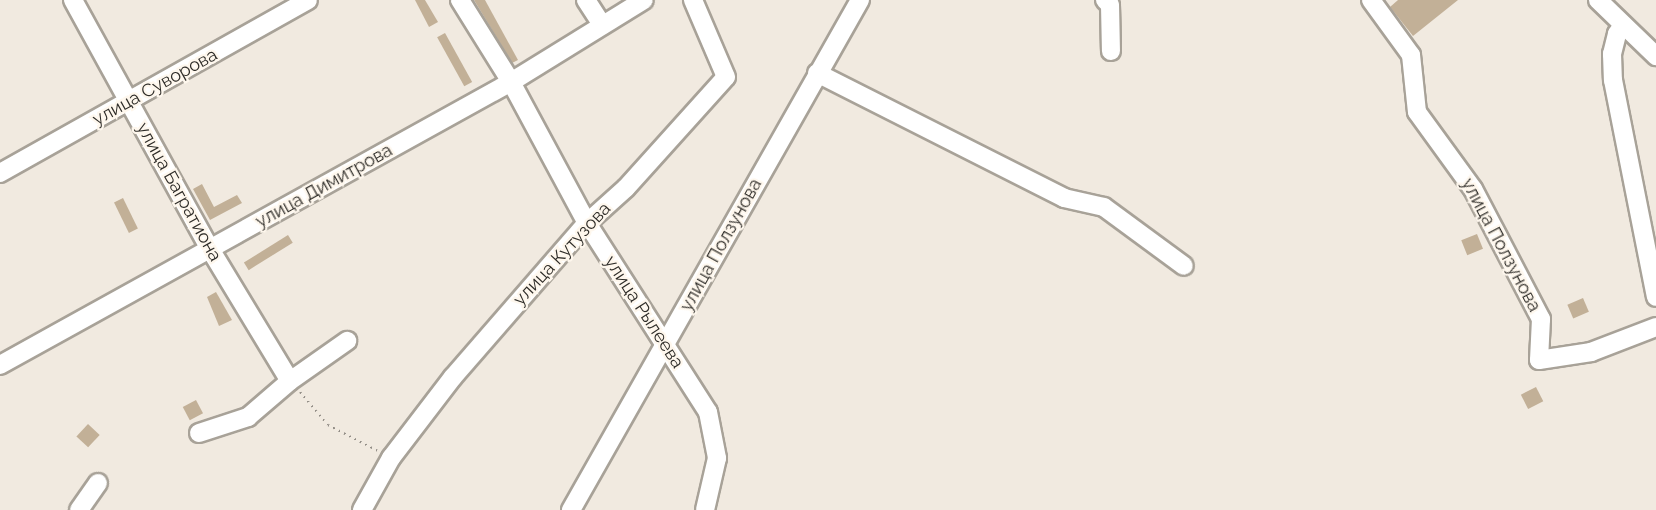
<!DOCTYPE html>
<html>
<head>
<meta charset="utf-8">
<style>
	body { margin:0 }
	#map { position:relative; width:1656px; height:510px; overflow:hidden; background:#f1eae0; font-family:Raleway,sans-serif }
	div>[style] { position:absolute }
	.building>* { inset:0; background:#c2b097; transform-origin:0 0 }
	.path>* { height:2px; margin-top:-1px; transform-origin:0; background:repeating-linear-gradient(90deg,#948f88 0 1.5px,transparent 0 6px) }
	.roads { filter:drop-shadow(2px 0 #a8a298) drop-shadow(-2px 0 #a8a298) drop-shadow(0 2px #a8a298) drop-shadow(0 -2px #a8a298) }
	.minor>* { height:18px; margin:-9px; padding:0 9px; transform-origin:9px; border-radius:9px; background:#fff }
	span { translate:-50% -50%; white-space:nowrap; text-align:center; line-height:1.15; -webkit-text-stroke:4.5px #fef7ed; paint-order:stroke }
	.street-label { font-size:18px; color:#2e2c28 }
</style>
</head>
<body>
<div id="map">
	<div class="building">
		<div style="clip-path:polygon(415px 0,425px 0,438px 22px,429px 27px)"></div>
		<div style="clip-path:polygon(474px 0,485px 0,518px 60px,512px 63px)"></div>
		<div style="clip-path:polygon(1398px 0,1458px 0,1413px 36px,1390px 7px)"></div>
		<div style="left:445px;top:33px;width:56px;height:9px;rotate:61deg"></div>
		<div style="clip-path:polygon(202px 184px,214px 207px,237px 195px,242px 203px,210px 220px,193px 189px)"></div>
		<div style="left:123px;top:198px;width:34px;height:10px;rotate:64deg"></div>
		<div style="left:1477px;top:234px;width:16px;height:17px;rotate:68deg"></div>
		<div style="left:288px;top:235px;width:9px;height:52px;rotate:58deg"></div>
		<div style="clip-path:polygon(216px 292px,232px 320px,219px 326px,207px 297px)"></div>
		<div style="left:1583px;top:298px;width:15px;height:17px;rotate:67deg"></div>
		<div style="left:1536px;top:387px;width:16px;height:17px;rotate:63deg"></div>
		<div style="left:196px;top:400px;width:15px;height:15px;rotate:62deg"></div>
		<div style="left:88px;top:424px;width:16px;height:17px;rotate:43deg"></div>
	</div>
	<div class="path">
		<div style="left:300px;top:392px;width:43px;rotate:49.7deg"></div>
		<div style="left:328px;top:425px;width:56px;rotate:27.5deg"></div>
	</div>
	<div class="roads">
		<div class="minor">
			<div style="left:73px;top:0;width:284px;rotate:61.2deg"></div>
			<div style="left:210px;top:249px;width:154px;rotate:58.8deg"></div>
			<div style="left:460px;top:0;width:97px;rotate:58.1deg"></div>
			<div style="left:511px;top:82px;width:160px;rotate:61.7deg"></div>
			<div style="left:587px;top:223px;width:224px;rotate:57.4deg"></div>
			<div style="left:708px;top:412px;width:47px;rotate:78.9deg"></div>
			<div style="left:717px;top:458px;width:53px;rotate:103deg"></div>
			<div style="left:586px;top:0;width:30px;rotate:57deg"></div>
			<div style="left:1105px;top:0;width:7px;rotate:45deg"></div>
			<div style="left:1110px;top:5px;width:46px;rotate:88.8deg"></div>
			<div style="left:1371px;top:0;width:68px;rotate:54deg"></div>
			<div style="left:1411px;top:55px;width:57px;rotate:84deg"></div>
			<div style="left:1417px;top:112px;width:95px;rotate:54deg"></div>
			<div style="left:1473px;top:189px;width:147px;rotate:62.4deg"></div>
			<div style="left:1541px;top:319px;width:41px;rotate:92.8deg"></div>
			<div style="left:1539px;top:360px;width:53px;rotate:-8.7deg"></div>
			<div style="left:1591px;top:352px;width:70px;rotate:-21deg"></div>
			<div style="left:1598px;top:0;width:81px;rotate:44deg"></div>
			<div style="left:1623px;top:25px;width:11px;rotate:124deg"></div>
			<div style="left:1617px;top:34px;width:21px;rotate:104deg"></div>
			<div style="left:1612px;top:54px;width:26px;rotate:88deg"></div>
			<div style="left:1613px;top:80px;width:221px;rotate:78.8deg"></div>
			<div style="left:817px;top:73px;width:277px;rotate:26.8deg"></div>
			<div style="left:1064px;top:198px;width:41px;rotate:12.7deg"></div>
			<div style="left:1104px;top:207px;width:99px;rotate:36.4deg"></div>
			<div style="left:0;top:173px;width:353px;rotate:-29.3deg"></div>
			<div style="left:0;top:365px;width:584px;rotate:-28.98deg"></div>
			<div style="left:511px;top:82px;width:156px;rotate:-31.7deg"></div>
			<div style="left:199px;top:433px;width:52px;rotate:-18.1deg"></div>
			<div style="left:248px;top:417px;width:55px;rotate:-40.6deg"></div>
			<div style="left:290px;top:381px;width:70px;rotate:-35.1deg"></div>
			<div style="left:79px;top:510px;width:33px;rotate:-55deg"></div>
			<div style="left:362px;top:510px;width:60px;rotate:-60.9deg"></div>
			<div style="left:391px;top:458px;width:102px;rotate:-52.6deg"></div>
			<div style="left:453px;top:377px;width:204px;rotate:-49deg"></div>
			<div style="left:587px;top:223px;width:52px;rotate:-41.9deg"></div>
			<div style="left:626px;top:188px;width:149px;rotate:-48deg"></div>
			<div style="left:726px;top:77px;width:84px;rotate:-113.2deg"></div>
			<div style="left:571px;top:510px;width:586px;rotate:-60.46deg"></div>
		</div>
	</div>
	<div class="street-label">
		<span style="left:155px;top:87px;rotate:-29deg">улица Суворова</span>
		<span style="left:324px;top:186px;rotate:-29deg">улица Димитрова</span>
		<span style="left:179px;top:192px;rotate:61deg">улица Багратиона</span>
		<span style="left:721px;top:245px;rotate:-61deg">улица Ползунова</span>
		<span style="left:1501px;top:245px;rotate:62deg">улица Ползунова</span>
		<span style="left:562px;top:254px;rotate:-47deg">улица Кутузова</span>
		<span style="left:644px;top:312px;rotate:57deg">улица Рылеева</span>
	</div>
</div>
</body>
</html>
